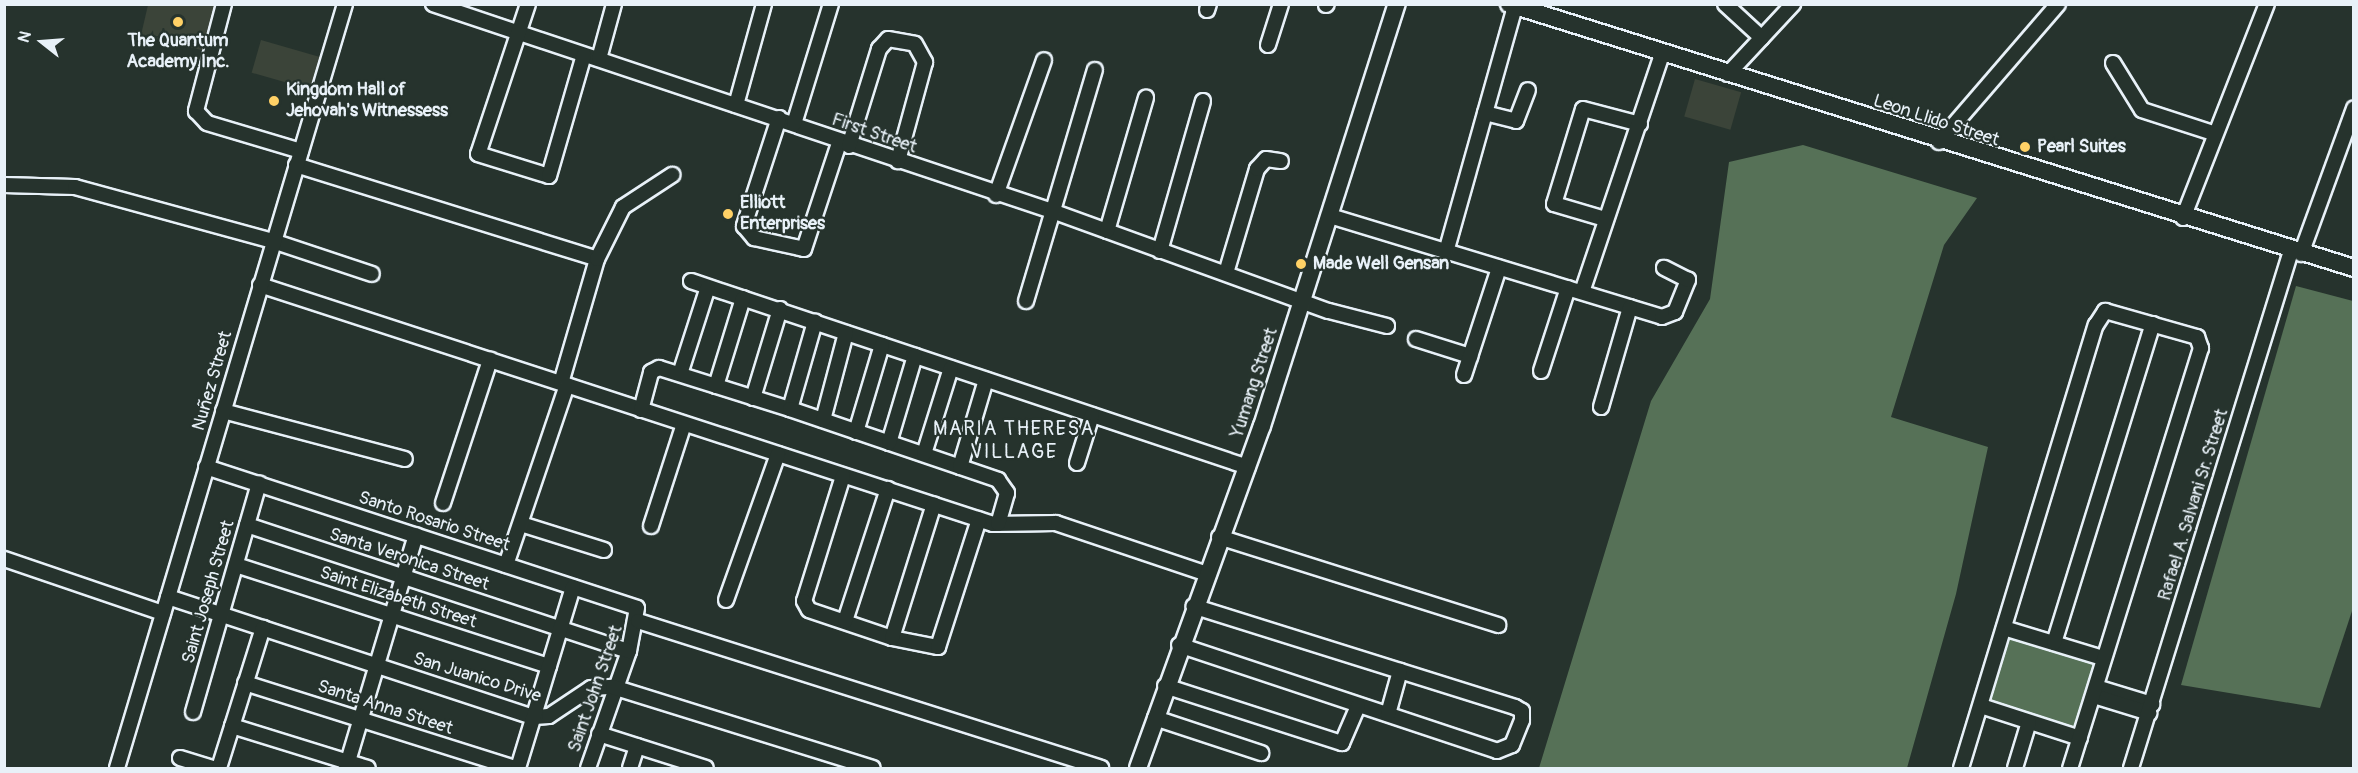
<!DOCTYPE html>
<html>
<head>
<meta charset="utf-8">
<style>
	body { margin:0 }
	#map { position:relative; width:2358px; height:773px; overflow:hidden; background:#26332d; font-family:Pangolin,sans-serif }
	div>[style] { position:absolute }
	.built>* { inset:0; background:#3b4439; transform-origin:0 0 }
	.green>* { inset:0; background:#567157; transform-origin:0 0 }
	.roads { filter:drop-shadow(2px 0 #e8f1f8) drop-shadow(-2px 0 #e8f1f8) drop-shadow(0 2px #e8f1f8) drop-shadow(0 -2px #e8f1f8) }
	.minor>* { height:14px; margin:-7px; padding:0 7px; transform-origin:7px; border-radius:7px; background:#26332d }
	.major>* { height:16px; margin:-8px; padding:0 8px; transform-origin:8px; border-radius:8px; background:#26332d }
	.dots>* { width:16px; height:16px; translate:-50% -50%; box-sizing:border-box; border:3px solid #26332d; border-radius:50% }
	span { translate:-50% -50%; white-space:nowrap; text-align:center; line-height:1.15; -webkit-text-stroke:4.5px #26332d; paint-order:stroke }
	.poi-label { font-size:18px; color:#e8f1f8; font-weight:700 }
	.left { translate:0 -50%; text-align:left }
	.street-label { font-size:18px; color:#e8f1f8 }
	.neighbourhood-label { font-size:20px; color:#e8f1f8; letter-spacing:1.5px }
	.frame { position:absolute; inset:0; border:6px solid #e8f1f8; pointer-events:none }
	.north { position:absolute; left:12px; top:12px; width:60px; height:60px; -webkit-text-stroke:4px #26332d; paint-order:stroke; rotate:287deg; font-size:16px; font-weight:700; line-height:24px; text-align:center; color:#e8f1f8 }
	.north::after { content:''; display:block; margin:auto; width:21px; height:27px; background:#e8f1f8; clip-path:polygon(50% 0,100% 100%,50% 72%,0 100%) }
</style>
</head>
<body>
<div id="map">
	<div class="built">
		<div style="clip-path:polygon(148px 5px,216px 5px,205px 51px,141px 35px)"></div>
		<div style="left:261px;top:40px;width:64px;height:34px;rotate:16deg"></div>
		<div style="left:1695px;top:79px;width:48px;height:39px;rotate:16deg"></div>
	</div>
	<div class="green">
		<div style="clip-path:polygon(1803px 145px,1977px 198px,1944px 245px,1891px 417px,1988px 447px,1956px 594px,1907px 768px,1539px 768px,1651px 401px,1710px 299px,1729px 162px)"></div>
		<div style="clip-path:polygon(2296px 286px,2353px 301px,2353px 608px,2320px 708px,2181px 685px)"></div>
		<div style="left:2010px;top:631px;width:93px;height:73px;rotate:17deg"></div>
	</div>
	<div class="roads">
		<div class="minor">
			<div style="left:224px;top:4px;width:111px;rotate:104.7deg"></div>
			<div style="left:196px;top:111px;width:16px;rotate:47deg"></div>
			<div style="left:207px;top:123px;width:98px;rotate:16.6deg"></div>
			<div style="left:433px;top:4px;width:653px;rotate:18.49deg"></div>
			<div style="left:1052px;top:211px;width:294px;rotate:19.9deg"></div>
			<div style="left:1329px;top:311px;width:60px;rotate:14.5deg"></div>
			<div style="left:528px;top:4px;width:158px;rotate:108.4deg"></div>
			<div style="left:478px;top:154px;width:74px;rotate:17.2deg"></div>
			<div style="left:549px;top:176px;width:126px;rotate:-73.9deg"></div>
			<div style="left:1725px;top:4px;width:50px;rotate:42.6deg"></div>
			<div style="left:1326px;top:5px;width:1px;rotate:-45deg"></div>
			<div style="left:1207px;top:10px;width:6px;rotate:-72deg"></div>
			<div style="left:1268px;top:45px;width:43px;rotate:-72.4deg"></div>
			<div style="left:599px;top:59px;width:57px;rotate:-74.7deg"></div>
			<div style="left:2113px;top:63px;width:55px;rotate:58.3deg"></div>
			<div style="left:2142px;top:110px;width:75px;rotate:17.9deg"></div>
			<div style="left:1728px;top:74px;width:96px;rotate:-47.1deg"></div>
			<div style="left:736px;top:105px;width:105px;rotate:-74.5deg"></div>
			<div style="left:1485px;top:113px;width:32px;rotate:14deg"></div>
			<div style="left:1516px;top:121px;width:33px;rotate:-69deg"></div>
			<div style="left:779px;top:118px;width:114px;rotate:108deg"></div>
			<div style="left:744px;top:226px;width:16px;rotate:50deg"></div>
			<div style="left:754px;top:238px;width:51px;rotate:12.4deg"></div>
			<div style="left:804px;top:249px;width:112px;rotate:-71.7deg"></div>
			<div style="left:794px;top:124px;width:126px;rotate:-72.9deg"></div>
			<div style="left:1939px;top:142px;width:182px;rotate:-49.2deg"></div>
			<div style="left:849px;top:146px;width:102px;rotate:-72.8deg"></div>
			<div style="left:879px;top:49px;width:13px;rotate:-48deg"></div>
			<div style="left:888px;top:39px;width:27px;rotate:10deg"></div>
			<div style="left:915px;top:44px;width:21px;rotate:61deg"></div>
			<div style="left:925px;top:62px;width:103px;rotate:105.3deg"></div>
			<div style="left:296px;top:165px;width:315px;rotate:17.3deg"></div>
			<div style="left:4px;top:185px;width:71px;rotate:1.6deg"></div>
			<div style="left:75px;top:187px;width:205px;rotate:15.3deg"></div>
			<div style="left:273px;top:241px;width:104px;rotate:18.4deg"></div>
			<div style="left:996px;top:195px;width:143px;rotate:-70.4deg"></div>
			<div style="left:1330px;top:216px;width:347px;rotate:16.9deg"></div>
			<div style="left:1662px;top:317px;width:14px;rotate:-21deg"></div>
			<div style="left:1675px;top:312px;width:35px;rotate:-68deg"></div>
			<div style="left:1688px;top:280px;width:27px;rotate:-153deg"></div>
			<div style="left:2183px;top:218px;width:230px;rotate:-68.6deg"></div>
			<div style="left:1605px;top:219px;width:53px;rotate:-163.6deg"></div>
			<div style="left:1554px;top:204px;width:99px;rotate:-73deg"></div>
			<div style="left:1583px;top:109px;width:59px;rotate:14.7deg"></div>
			<div style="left:1107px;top:231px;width:139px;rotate:-73.7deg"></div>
			<div style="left:1160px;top:251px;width:156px;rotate:-74deg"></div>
			<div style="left:1446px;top:252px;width:255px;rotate:-74.3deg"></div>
			<div style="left:2301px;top:254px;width:155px;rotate:-70deg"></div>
			<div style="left:1226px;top:273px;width:109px;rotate:-73.4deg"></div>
			<div style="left:1257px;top:169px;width:13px;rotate:-48deg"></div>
			<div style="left:1266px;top:159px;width:15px;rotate:8deg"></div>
			<div style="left:691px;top:281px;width:587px;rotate:18.47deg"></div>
			<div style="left:260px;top:285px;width:771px;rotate:18.06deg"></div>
			<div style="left:993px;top:524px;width:63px;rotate:-0.9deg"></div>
			<div style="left:1056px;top:523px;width:157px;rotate:18.6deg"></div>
			<div style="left:1582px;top:292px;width:251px;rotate:-71.4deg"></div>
			<div style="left:1026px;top:301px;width:241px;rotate:-73.4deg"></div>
			<div style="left:1416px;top:339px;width:57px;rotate:17.5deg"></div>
			<div style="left:1541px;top:371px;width:87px;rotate:-72deg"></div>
			<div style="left:680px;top:374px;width:91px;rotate:-72.2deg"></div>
			<div style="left:1464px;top:375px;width:113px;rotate:-71.9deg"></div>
			<div style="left:561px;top:383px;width:129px;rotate:-73.8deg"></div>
			<div style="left:597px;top:259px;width:58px;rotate:-63.4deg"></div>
			<div style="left:623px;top:207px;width:59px;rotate:-33.1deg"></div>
			<div style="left:716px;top:386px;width:92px;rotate:-72.9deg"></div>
			<div style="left:753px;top:398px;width:93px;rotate:-73.1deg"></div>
			<div style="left:1601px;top:407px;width:104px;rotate:-73.8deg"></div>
			<div style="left:790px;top:409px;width:91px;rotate:-74deg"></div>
			<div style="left:641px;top:410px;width:39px;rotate:-75deg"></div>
			<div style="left:651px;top:372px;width:9px;rotate:-27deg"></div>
			<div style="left:659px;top:368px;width:137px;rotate:17.4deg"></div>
			<div style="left:790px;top:409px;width:220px;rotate:18.8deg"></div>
			<div style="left:998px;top:480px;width:16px;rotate:55deg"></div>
			<div style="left:1007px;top:493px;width:32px;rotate:106deg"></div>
			<div style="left:223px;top:411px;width:188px;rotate:14.8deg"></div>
			<div style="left:823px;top:420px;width:90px;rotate:-75.2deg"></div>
			<div style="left:856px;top:432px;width:91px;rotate:-73.4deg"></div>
			<div style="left:889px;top:443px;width:91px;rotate:-73.4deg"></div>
			<div style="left:924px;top:454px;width:90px;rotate:-72.6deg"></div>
			<div style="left:1077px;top:463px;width:50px;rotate:-72.6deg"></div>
			<div style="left:206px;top:467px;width:453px;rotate:18.1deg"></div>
			<div style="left:637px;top:608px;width:44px;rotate:100.5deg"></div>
			<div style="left:629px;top:651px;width:124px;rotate:109.3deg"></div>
			<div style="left:960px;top:467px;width:91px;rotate:-73.4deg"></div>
			<div style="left:843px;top:476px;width:131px;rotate:107.3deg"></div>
			<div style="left:804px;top:601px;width:10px;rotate:61deg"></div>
			<div style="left:809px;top:610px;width:88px;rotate:18.6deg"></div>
			<div style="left:892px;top:638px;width:47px;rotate:11.1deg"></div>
			<div style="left:938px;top:647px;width:134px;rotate:-72.2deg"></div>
			<div style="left:443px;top:503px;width:151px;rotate:-71.8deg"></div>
			<div style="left:521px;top:524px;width:87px;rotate:17.4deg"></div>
			<div style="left:247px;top:525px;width:402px;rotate:18.3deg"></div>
			<div style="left:651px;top:526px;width:107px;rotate:-72.1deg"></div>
			<div style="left:1219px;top:537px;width:293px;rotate:17.5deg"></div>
			<div style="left:4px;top:559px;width:168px;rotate:18.8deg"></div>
			<div style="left:236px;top:565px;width:329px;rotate:17.9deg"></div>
			<div style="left:506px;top:565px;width:190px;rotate:-71.3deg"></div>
			<div style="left:168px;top:597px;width:385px;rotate:18.2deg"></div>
			<div style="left:534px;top:717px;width:15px;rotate:-4deg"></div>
			<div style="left:549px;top:716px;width:50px;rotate:-33.7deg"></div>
			<div style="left:591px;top:688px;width:22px;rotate:-3deg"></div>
			<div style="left:613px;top:687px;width:272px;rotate:17.3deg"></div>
			<div style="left:726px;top:600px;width:155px;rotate:-70.4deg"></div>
			<div style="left:638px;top:621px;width:486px;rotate:17.6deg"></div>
			<div style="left:845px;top:621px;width:139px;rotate:-72deg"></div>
			<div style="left:2004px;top:628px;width:103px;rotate:16.9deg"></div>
			<div style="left:892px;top:638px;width:140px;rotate:-72.6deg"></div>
			<div style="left:2054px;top:643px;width:334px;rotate:-72.8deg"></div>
			<div style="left:1179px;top:645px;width:335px;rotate:18.4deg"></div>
			<div style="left:1497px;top:751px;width:16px;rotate:-22deg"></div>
			<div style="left:1512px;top:745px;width:27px;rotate:-68deg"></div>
			<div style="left:1522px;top:720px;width:9px;rotate:-90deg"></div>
			<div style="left:1522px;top:711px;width:8px;rotate:-150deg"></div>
			<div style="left:1515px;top:707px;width:337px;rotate:-162.6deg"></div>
			<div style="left:245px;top:683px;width:282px;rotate:17.5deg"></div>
			<div style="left:1165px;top:686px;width:186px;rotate:17.9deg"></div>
			<div style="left:1342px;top:743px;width:40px;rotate:-66.6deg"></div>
			<div style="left:2096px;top:687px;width:59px;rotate:16.9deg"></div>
			<div style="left:2094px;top:696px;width:58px;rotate:17.2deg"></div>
			<div style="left:1981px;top:706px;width:104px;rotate:17.9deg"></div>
			<div style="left:193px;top:712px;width:238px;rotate:-73.9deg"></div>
			<div style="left:1388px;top:714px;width:45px;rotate:-74.4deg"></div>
			<div style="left:1155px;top:718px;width:112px;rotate:18.3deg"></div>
			<div style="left:232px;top:726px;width:142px;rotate:17.2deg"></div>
			<div style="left:599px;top:734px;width:112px;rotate:17.6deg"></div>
			<div style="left:180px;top:758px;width:34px;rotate:17deg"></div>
			<div style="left:117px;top:768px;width:797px;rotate:-73.38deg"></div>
			<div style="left:219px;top:768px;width:147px;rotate:-72.6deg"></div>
			<div style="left:346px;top:768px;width:243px;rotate:-73.3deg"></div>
			<div style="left:518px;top:768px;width:189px;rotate:-73.1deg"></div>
			<div style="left:630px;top:768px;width:23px;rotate:-72deg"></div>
			<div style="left:1961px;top:768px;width:463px;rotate:-73.1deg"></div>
			<div style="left:2096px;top:325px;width:17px;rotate:-57deg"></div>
			<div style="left:2105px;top:311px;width:96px;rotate:15.8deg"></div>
			<div style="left:2197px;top:337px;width:12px;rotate:70deg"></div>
			<div style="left:2201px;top:348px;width:440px;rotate:107.3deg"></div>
			<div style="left:2015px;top:768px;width:48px;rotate:-73.1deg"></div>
			<div style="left:2131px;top:768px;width:541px;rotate:-72.8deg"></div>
		</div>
		<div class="major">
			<div style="left:1509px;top:4px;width:885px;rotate:17.35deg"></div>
			<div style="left:1138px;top:768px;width:364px;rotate:-70.1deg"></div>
			<div style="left:1262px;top:426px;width:443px;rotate:-72.3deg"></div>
		</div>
	</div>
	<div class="dots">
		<div style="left:178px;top:22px;background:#ffd166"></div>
		<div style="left:274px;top:101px;background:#ffd166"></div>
		<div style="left:2025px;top:147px;background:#ffd166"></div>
		<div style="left:728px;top:214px;background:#ffd166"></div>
		<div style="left:1301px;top:264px;background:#ffd166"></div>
	</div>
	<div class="poi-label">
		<span style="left:178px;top:52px">The Quantum<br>Academy Inc.</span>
		<span class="left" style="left:286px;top:101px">Kingdom Hall of<br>Jehovah's Witnessess</span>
		<span class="left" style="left:2037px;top:147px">Pearl Suites</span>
		<span class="left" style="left:740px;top:214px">Elliott<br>Enterprises</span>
		<span class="left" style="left:1313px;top:264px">Made Well Gensan</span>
	</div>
	<div class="street-label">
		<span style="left:1936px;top:121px;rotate:18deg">Leon Llido Street</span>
		<span style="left:874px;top:134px;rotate:19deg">First Street</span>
		<span style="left:213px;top:381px;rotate:-74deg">Nuñez Street</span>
		<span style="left:1255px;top:383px;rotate:-72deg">Yumang Street</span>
		<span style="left:2194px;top:505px;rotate:-73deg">Rafael A. Salvani Sr. Street</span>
		<span style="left:434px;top:522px;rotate:18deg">Santo Rosario Street</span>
		<span style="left:409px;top:560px;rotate:18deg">Santa Veronica Street</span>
		<span style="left:209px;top:592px;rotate:-74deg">Saint Joseph Street</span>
		<span style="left:398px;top:598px;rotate:18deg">Saint Elizabeth Street</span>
		<span style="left:477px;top:678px;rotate:17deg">San Juanico Drive</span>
		<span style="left:596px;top:689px;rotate:-71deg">Saint John Street</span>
		<span style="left:385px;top:708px;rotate:18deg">Santa Anna Street</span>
	</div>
	<div class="neighbourhood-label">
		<span style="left:1014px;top:440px">MARIA THERESA<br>VILLAGE</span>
	</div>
	<div class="frame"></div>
	<div class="north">N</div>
</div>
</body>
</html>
